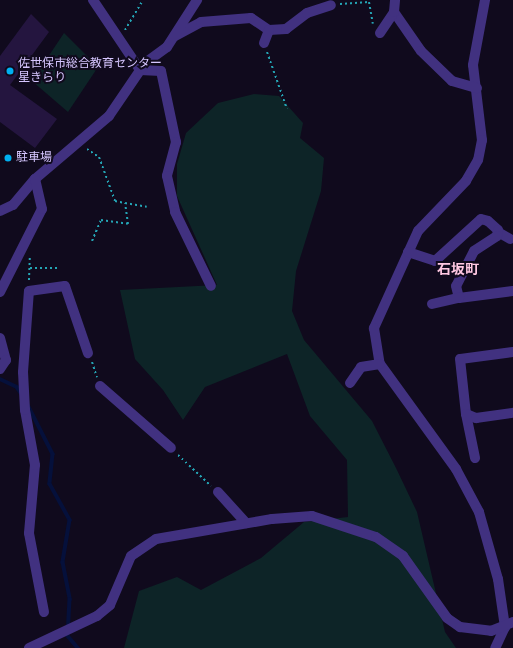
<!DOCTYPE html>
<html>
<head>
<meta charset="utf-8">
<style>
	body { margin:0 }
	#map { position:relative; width:513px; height:648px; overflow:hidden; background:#100a1d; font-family:"Archivo Narrow","Noto Sans JP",sans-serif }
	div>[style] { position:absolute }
	.green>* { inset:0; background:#0d2427 }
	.stream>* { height:3.5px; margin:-1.75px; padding:0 1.75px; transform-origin:1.75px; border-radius:1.75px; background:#05103b }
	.building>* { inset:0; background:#24153f }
	.path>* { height:2px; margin-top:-1px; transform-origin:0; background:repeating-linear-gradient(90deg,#24a5b5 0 2px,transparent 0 5px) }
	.minor>* { height:10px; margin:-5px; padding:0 5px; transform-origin:5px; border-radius:5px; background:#413180 }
	.dots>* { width:11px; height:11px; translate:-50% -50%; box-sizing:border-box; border:2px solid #100a1d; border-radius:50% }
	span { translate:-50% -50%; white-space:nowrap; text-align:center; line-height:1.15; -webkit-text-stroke:4px #100a1d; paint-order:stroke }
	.poi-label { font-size:12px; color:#d6c6ff }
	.left { translate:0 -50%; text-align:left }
	.quarter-label { font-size:14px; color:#ffc8e2; font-weight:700 }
</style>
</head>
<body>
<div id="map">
	<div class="green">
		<div style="clip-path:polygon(64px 33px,98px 67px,68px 112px,32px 81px)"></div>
		<div style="clip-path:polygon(254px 94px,279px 96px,303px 123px,300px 138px,324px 158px,321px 191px,296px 271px,292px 311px,304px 340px,372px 421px,396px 468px,417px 512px,445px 632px,456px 648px,124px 648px,139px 591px,177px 577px,201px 590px,261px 558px,304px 522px,348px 517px,347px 460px,310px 416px,287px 354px,205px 387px,183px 420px,163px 390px,135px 359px,120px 290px,217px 285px,177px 196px,177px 164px,186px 133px,218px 103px)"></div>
	</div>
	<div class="stream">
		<div style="left:0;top:379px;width:19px;rotate:25deg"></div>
		<div style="left:17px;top:387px;width:7px;rotate:56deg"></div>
		<div style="left:28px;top:405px;width:55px;rotate:63deg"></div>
		<div style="left:53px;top:454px;width:30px;rotate:96deg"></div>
		<div style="left:50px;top:484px;width:41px;rotate:60.9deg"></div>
		<div style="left:70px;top:520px;width:43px;rotate:99.5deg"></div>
		<div style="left:63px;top:562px;width:38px;rotate:79deg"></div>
		<div style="left:70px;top:599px;width:37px;rotate:93deg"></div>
		<div style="left:68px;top:636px;width:16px;rotate:50deg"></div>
	</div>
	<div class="building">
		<div style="clip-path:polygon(31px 14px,49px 32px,10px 85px,57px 119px,35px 148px,0 122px,0 56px)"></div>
	</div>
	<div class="path">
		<div style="left:340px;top:4px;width:29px;rotate:-4deg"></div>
		<div style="left:369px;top:2px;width:22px;rotate:80deg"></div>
		<div style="left:125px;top:30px;width:35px;rotate:-59deg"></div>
		<div style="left:267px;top:52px;width:60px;rotate:70.7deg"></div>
		<div style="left:87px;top:149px;width:14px;rotate:34deg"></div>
		<div style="left:99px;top:157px;width:47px;rotate:70deg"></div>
		<div style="left:115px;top:201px;width:10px;rotate:11deg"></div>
		<div style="left:92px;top:241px;width:23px;rotate:-67deg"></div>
		<div style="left:101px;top:220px;width:27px;rotate:8deg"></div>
		<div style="left:128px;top:224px;width:21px;rotate:-98deg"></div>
		<div style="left:125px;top:203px;width:22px;rotate:10deg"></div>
		<div style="left:30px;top:268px;width:30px"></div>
		<div style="left:29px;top:280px;width:23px;rotate:-88deg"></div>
		<div style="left:92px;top:362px;width:16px;rotate:72deg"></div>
		<div style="left:178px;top:455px;width:45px;rotate:43.2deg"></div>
	</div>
	<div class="minor">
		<div style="left:93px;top:0;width:84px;rotate:56.1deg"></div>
		<div style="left:485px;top:0;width:66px;rotate:100.5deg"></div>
		<div style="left:473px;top:65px;width:76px;rotate:83.2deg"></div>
		<div style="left:482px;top:140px;width:20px;rotate:101deg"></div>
		<div style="left:478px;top:160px;width:24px;rotate:120deg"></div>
		<div style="left:466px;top:181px;width:69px;rotate:133.8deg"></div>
		<div style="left:418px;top:231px;width:107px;rotate:114.4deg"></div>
		<div style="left:374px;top:328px;width:36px;rotate:81deg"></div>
		<div style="left:380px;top:364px;width:130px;rotate:54.1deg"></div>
		<div style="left:456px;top:469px;width:49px;rotate:61.9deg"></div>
		<div style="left:479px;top:512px;width:70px;rotate:74.2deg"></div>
		<div style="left:498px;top:579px;width:49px;rotate:81.7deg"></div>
		<div style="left:505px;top:627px;width:23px;rotate:115deg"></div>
		<div style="left:394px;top:12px;width:47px;rotate:55.3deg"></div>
		<div style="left:421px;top:51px;width:43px;rotate:44.1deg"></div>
		<div style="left:452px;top:81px;width:26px;rotate:16deg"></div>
		<div style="left:380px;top:33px;width:25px;rotate:-56deg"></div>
		<div style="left:394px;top:12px;width:12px;rotate:-85deg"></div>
		<div style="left:175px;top:36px;width:30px;rotate:-28deg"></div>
		<div style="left:201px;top:22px;width:50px;rotate:-4.6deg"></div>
		<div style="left:251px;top:18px;width:22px;rotate:34deg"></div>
		<div style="left:269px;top:30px;width:17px;rotate:-3deg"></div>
		<div style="left:286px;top:29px;width:26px;rotate:-37deg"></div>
		<div style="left:307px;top:13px;width:25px;rotate:-18deg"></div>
		<div style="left:264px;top:43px;width:14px;rotate:-69deg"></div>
		<div style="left:140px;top:70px;width:21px;rotate:3deg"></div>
		<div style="left:161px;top:71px;width:73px;rotate:78.1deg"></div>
		<div style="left:176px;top:142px;width:35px;rotate:105deg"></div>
		<div style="left:167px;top:176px;width:37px;rotate:77deg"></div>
		<div style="left:175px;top:212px;width:82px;rotate:64.1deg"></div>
		<div style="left:0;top:211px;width:14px;rotate:-25deg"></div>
		<div style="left:13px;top:205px;width:34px;rotate:-50deg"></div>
		<div style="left:35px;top:179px;width:97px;rotate:-40.4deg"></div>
		<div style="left:109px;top:116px;width:64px;rotate:-55.8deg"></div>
		<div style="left:145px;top:63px;width:27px;rotate:-36deg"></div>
		<div style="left:167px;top:47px;width:56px;rotate:-57.4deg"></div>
		<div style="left:498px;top:232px;width:14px;rotate:30deg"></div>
		<div style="left:408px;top:252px;width:28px;rotate:18deg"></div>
		<div style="left:435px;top:261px;width:62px;rotate:-42.4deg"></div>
		<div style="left:481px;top:219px;width:7px;rotate:16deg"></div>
		<div style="left:488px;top:221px;width:13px;rotate:42deg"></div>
		<div style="left:498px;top:230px;width:6px;rotate:99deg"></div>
		<div style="left:497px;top:236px;width:27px;rotate:147deg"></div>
		<div style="left:474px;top:251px;width:39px;rotate:117deg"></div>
		<div style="left:456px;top:286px;width:12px;rotate:76deg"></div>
		<div style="left:459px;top:298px;width:54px;rotate:-7.4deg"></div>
		<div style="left:0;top:292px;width:93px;rotate:-63.2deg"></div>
		<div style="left:42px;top:209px;width:31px;rotate:-103deg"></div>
		<div style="left:432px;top:304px;width:28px;rotate:-13deg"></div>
		<div style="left:0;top:338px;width:23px;rotate:75deg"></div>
		<div style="left:6px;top:360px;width:11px;rotate:124deg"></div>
		<div style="left:513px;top:352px;width:53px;rotate:172.5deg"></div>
		<div style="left:460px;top:359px;width:55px;rotate:83.8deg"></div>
		<div style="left:466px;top:414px;width:11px;rotate:22deg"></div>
		<div style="left:476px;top:418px;width:37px;rotate:-8deg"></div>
		<div style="left:350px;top:383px;width:19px;rotate:-55deg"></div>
		<div style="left:361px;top:367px;width:19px;rotate:-9deg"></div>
		<div style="left:100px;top:386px;width:94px;rotate:41.1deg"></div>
		<div style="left:466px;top:414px;width:45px;rotate:78.4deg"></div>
		<div style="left:218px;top:492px;width:42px;rotate:47.9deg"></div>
		<div style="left:44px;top:612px;width:80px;rotate:-100.8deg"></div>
		<div style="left:29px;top:533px;width:68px;rotate:-85deg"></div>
		<div style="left:35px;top:465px;width:56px;rotate:-100.3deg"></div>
		<div style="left:25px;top:410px;width:38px;rotate:-93deg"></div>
		<div style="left:23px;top:372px;width:81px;rotate:-85.8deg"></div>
		<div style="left:29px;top:291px;width:36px;rotate:-8deg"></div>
		<div style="left:65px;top:286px;width:71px;rotate:71.1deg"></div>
		<div style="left:29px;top:648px;width:75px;rotate:-25.2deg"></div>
		<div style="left:97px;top:616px;width:17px;rotate:-40deg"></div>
		<div style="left:110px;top:605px;width:53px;rotate:-66.8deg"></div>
		<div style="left:131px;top:556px;width:30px;rotate:-34deg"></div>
		<div style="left:156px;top:539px;width:118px;rotate:-9.8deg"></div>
		<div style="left:272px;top:519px;width:40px;rotate:-4.3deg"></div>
		<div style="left:312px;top:516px;width:67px;rotate:18.2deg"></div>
		<div style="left:376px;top:537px;width:33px;rotate:35deg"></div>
		<div style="left:403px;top:556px;width:76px;rotate:54.6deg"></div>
		<div style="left:447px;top:618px;width:16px;rotate:35deg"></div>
		<div style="left:460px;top:627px;width:31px;rotate:7deg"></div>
		<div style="left:491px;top:631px;width:24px;rotate:-22deg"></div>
	</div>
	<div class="dots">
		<div style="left:10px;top:71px;background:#00b0f1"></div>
		<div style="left:8px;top:158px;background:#00b0f1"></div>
	</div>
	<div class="poi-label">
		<span class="left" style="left:18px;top:71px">佐世保市総合教育センター<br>星きらり</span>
		<span class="left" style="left:16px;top:158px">駐車場</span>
	</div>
	<div class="quarter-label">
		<span style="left:458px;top:269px">石坂町</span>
	</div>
</div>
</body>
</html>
